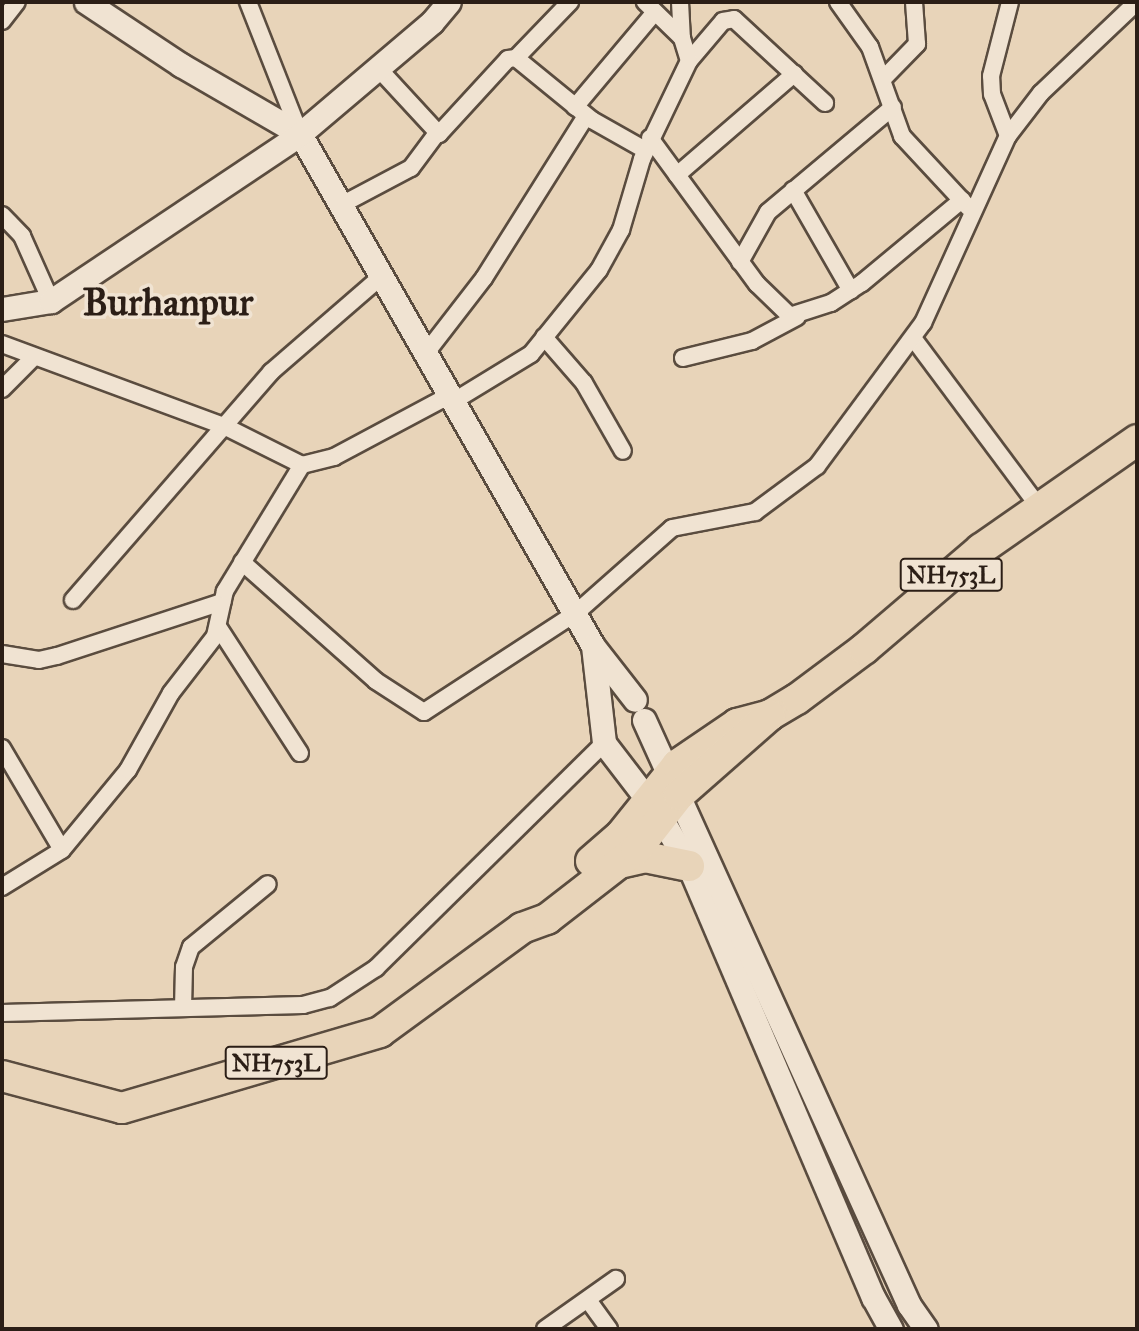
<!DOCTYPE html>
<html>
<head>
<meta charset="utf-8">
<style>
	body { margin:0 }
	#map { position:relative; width:1139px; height:1331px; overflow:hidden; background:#e8d4b9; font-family:"IM FELL Great Primer",serif }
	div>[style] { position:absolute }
	.roads { filter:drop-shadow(2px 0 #5a4c3f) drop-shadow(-2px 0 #5a4c3f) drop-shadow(0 2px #5a4c3f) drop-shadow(0 -2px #5a4c3f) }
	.street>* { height:16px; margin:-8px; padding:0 8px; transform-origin:8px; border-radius:8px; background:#f0e3d2 }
	.secondary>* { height:23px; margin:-11.5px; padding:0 11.5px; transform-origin:11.5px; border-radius:11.5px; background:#f0e3d2 }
	.highway>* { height:30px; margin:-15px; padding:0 15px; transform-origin:15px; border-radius:15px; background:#e8d4b9 }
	span { translate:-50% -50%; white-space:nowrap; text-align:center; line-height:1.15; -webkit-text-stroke:7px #f0e3d2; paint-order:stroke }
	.shield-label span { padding:2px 5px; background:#f0e3d2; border:2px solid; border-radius:5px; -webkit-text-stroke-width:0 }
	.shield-label { font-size:23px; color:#2b1e16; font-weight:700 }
	.town-label { font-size:38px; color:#2b1e16; font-weight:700 }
	.frame { position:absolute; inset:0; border:4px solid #2b1e16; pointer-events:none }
</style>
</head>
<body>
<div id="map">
	<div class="roads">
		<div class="street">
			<div style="left:248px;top:2px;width:142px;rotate:68.5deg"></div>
			<div style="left:680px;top:2px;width:36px;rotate:87deg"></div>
			<div style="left:838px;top:2px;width:55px;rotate:54.6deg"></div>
			<div style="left:870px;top:47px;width:95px;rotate:70.2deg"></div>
			<div style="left:902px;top:136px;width:98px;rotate:47.1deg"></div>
			<div style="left:2px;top:21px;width:24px;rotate:-52deg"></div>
			<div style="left:516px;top:58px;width:78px;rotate:-46deg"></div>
			<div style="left:689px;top:61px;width:52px;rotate:-49.6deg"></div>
			<div style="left:723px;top:21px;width:11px;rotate:-10deg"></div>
			<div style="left:734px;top:19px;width:124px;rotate:42.7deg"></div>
			<div style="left:378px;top:68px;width:90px;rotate:47.3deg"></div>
			<div style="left:439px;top:134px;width:102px;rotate:-47.4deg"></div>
			<div style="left:508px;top:59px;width:8px;rotate:-7deg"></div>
			<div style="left:516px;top:58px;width:98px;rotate:39.2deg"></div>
			<div style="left:592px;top:120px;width:61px;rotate:29.5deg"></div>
			<div style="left:883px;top:79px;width:49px;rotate:-45.8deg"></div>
			<div style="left:917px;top:44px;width:42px;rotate:-94.1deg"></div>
			<div style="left:575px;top:107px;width:124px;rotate:-49.9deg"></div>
			<div style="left:1008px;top:136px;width:54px;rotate:-52.5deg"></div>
			<div style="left:1041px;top:93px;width:132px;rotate:-43.5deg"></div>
			<div style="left:650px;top:138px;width:181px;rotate:53.8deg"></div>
			<div style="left:757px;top:284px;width:46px;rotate:44.1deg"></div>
			<div style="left:790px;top:316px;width:43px;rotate:-17.6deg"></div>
			<div style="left:831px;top:303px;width:37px;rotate:-33deg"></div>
			<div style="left:862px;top:283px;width:130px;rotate:-39.7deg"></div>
			<div style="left:677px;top:175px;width:155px;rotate:-40.8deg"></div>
			<div style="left:793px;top:190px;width:116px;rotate:60.1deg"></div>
			<div style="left:341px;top:205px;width:79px;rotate:-27.9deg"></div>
			<div style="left:411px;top:168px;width:44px;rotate:-53.4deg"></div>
			<div style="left:2px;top:215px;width:29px;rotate:46deg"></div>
			<div style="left:22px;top:236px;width:71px;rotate:66deg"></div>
			<div style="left:740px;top:262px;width:57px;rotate:-60.8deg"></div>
			<div style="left:768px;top:212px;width:163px;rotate:-40deg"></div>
			<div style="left:544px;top:337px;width:61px;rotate:49deg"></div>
			<div style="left:584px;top:383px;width:78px;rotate:60.2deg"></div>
			<div style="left:913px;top:338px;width:211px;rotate:53.3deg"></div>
			<div style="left:2px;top:344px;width:237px;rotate:20.3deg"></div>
			<div style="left:224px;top:426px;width:87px;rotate:26.6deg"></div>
			<div style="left:302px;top:465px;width:33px;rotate:-14deg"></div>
			<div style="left:334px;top:457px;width:132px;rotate:-28.1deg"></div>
			<div style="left:426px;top:353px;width:95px;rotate:-52.3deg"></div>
			<div style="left:484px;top:278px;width:191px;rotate:-57.8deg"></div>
			<div style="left:683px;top:358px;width:71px;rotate:-13.8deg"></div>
			<div style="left:752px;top:341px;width:51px;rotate:-28.1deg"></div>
			<div style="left:2px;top:389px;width:45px;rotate:-45deg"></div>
			<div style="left:454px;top:401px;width:90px;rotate:-31.4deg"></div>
			<div style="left:531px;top:354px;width:108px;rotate:-51deg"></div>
			<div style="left:599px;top:270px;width:46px;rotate:-61.2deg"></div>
			<div style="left:621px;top:230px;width:74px;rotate:-73.5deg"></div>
			<div style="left:642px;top:159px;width:109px;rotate:-64.4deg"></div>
			<div style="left:689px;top:61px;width:24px;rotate:-107deg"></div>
			<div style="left:682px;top:38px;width:52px;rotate:-135.8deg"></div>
			<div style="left:242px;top:562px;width:179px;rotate:41.6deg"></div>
			<div style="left:376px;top:681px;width:57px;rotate:32.9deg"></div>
			<div style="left:424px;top:712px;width:181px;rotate:-33.1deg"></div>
			<div style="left:576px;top:613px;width:128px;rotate:-41.5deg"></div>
			<div style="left:672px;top:528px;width:85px;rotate:-10.9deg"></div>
			<div style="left:755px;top:512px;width:77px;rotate:-36.6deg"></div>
			<div style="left:817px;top:466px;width:178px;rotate:-53.5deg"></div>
			<div style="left:923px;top:323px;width:205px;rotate:-65.6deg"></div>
			<div style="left:1008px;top:136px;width:45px;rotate:-110.9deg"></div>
			<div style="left:992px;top:94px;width:18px;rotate:-93deg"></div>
			<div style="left:991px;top:76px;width:76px;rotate:-75.6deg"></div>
			<div style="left:73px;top:600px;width:302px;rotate:-49deg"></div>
			<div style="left:271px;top:372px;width:147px;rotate:-40.9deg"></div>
			<div style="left:219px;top:628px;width:149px;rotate:57.1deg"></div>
			<div style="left:2px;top:654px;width:37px;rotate:9deg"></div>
			<div style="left:39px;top:660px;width:18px;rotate:-13deg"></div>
			<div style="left:57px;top:656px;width:174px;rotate:-18.1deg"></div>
			<div style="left:2px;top:748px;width:118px;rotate:59.5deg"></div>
			<div style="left:2px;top:887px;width:70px;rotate:-31.7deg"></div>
			<div style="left:62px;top:850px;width:104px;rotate:-50.5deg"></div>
			<div style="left:128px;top:770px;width:88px;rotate:-60.8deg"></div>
			<div style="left:171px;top:693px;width:72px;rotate:-52.3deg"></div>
			<div style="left:215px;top:636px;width:46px;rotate:-77.5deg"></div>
			<div style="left:225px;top:591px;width:148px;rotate:-58.6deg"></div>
			<div style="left:183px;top:1008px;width:41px;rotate:-88.6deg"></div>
			<div style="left:184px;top:967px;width:21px;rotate:-71deg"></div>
			<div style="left:191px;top:947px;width:99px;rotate:-39.3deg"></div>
			<div style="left:2px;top:1013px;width:301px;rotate:-1.5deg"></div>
			<div style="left:303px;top:1005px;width:28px;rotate:-15deg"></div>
			<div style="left:330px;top:998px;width:55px;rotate:-33.1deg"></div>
			<div style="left:376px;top:968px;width:320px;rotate:-44.6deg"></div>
			<div style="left:588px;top:1300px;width:36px;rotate:54deg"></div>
			<div style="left:545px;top:1329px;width:87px;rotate:-35.2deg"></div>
		</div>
		<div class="secondary">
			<div style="left:86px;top:2px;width:114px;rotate:33.6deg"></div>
			<div style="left:181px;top:65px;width:138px;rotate:30.1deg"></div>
			<div style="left:300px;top:134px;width:590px;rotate:60.22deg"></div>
			<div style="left:593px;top:646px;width:68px;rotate:52.1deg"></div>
			<div style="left:2px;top:309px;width:50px;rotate:-9.3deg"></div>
			<div style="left:51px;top:301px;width:300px;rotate:-33.8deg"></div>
			<div style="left:300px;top:134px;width:173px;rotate:-40.3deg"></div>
			<div style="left:432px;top:22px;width:26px;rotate:-50deg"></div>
			<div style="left:593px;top:646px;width:98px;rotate:83.5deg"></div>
			<div style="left:604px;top:743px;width:92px;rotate:52.5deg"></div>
			<div style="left:660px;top:816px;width:58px;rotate:59.9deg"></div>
			<div style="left:689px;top:866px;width:469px;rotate:66.9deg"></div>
			<div style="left:873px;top:1297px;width:37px;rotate:61deg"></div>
			<div style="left:644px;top:720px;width:642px;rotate:65.63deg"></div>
			<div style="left:909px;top:1305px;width:29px;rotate:55deg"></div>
		</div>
		<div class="highway">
			<div style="left:591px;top:861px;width:40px;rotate:-41deg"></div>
			<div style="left:621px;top:835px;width:90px;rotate:-51.3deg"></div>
			<div style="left:677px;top:765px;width:73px;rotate:-34.3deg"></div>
			<div style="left:737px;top:724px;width:34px;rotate:-15deg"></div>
			<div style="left:770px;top:715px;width:31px;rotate:-31deg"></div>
			<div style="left:797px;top:699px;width:84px;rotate:-36.7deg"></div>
			<div style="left:864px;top:649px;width:154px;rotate:-40.5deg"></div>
			<div style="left:981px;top:549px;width:190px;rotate:-34.9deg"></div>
			<div style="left:620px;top:863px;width:26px;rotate:-13deg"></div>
			<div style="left:645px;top:857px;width:45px;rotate:11.6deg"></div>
			<div style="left:2px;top:1076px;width:124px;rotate:14.9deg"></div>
			<div style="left:122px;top:1108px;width:269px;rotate:-16.4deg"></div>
			<div style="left:380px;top:1032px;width:176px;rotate:-36.2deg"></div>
			<div style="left:522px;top:928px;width:27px;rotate:-20deg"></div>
			<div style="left:547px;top:919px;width:113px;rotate:-37.8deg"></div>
			<div style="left:636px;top:850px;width:70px;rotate:-52deg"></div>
			<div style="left:679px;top:795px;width:121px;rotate:-41.3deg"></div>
		</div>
	</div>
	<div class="shield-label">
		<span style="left:951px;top:575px">NH753L</span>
		<span style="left:276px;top:1063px">NH753L</span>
	</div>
	<div class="town-label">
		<span style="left:168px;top:303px">Burhanpur</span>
	</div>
	<div class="frame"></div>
</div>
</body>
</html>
